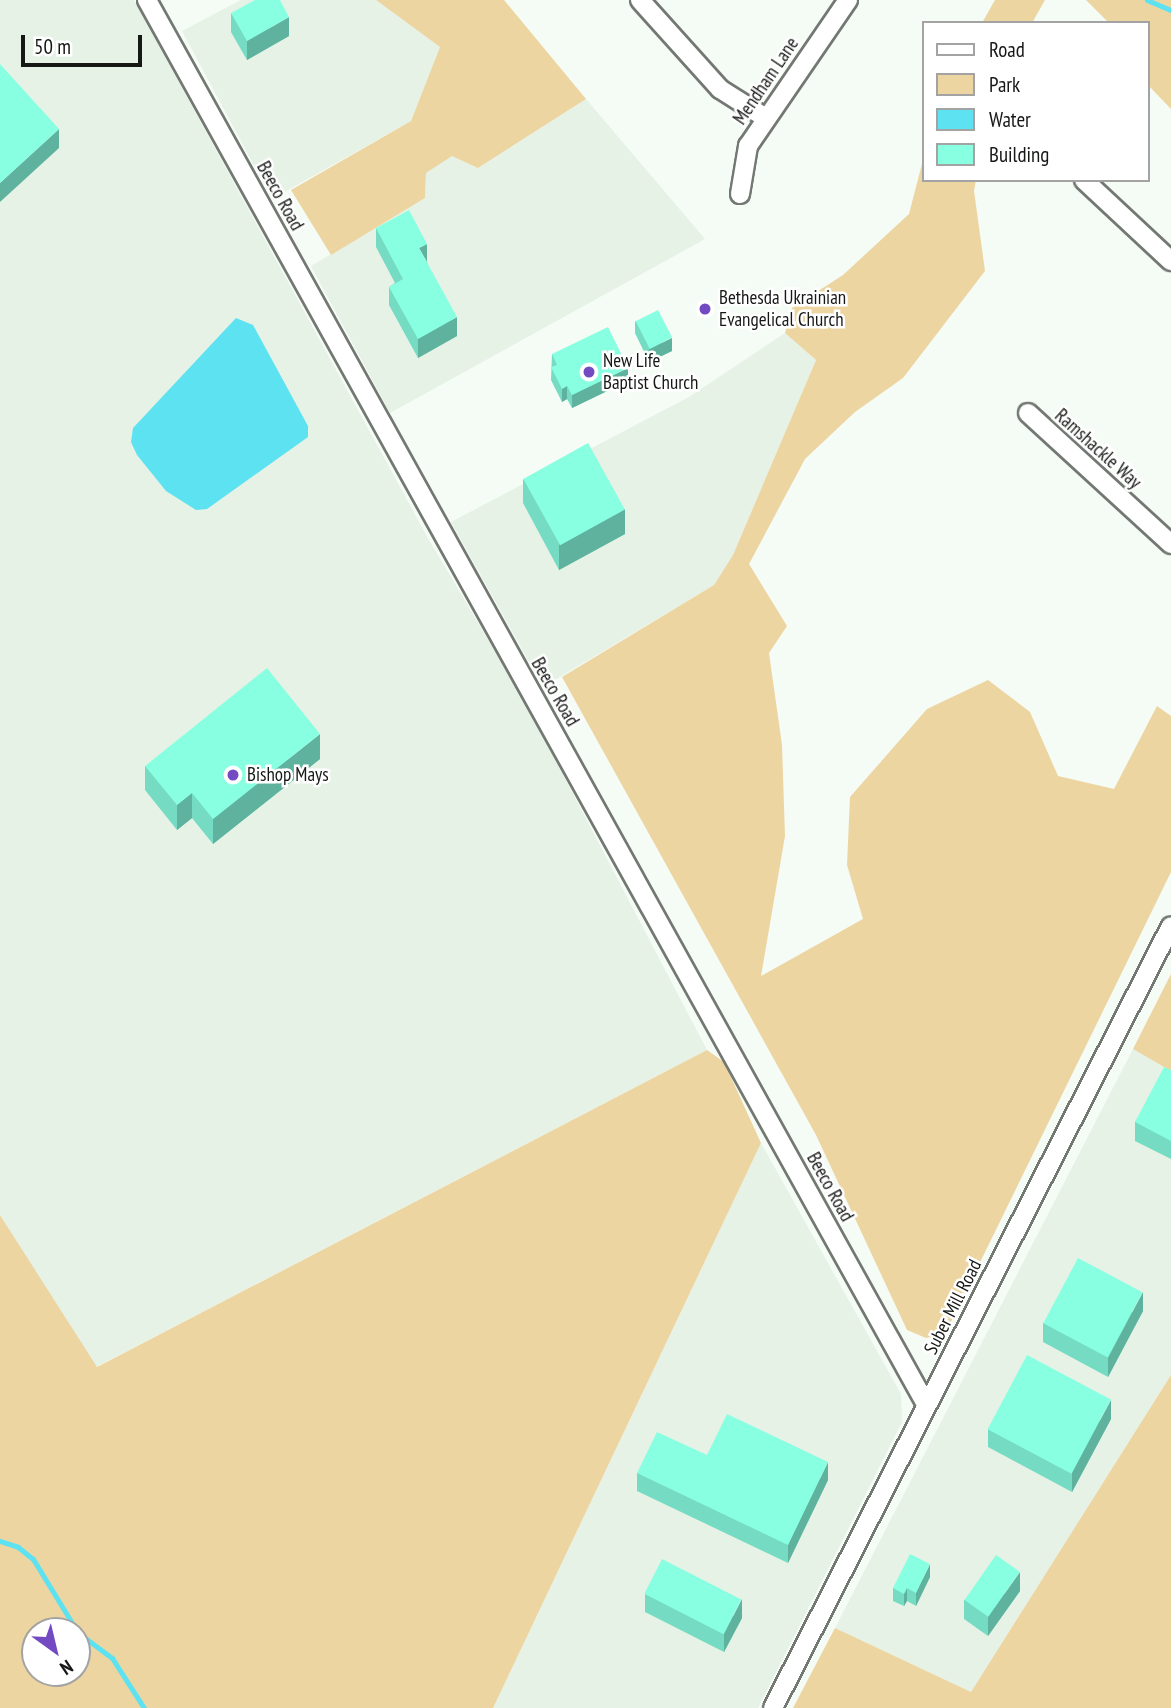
<!DOCTYPE html>
<html>
<head>
<meta charset="utf-8">
<style>
	body { margin:0 }
	#map { position:relative; width:1171px; height:1708px; overflow:hidden; background:#f5fbf5; font-family:"PT Sans Narrow",sans-serif }
	div>[style] { position:absolute }
	.built>* { inset:0; background:#e6f2e6 }
	.green>* { inset:0; background:#edd5a2 }
	.water>* { inset:0; background:#5de2f1 }
	.stream>* { height:5px; margin:-2.5px; padding:0 2.5px; transform-origin:2.5px; border-radius:2.5px; background:#5de2f1 }
	.roads { filter:drop-shadow(2px 0 #737873) drop-shadow(-2px 0 #737873) drop-shadow(0 2px #737873) drop-shadow(0 -2px #737873) }
	.street>* { height:18px; margin:-9px; padding:0 9px; transform-origin:9px; border-radius:9px; background:#fff }
	.wall>* { inset:0; background:#75dbc2 }
	.shaded-wall>* { inset:0; background:#5fb29e }
	.building>* { inset:0; background:#88ffe1; transform-origin:0 0 }
	.dots>* { width:19px; height:19px; translate:-50% -50%; box-sizing:border-box; border:4px solid #fff; border-radius:50% }
	span { translate:-50% -50%; white-space:nowrap; text-align:center; line-height:1.15; -webkit-text-stroke:5px #fff; paint-order:stroke }
	.street-label { font-size:19px; color:#161816 }
	.poi-label { font-size:19px; color:#161816 }
	.left { translate:0 -50%; text-align:left }
	.legend { position:absolute; left:922px; top:21px; width:228px; height:161px; box-sizing:border-box; background:#fff; border:2px solid #a2a3a2; margin:0; padding:9px 12px; list-style:none; font-size:21px; color:#161816 }
	.legend li { display:flex; align-items:center; gap:14px; height:35px }
	.legend b { width:35px; border:2px solid #a2a3a2 }
	.north { position:absolute; left:21px; top:1617px; width:70px; height:70px; box-sizing:border-box; background:#fff; border:2px solid #a2a3a2; border-radius:50%; rotate:146deg; font-size:19px; font-weight:700; line-height:28px; text-align:center; color:#161816 }
	.north::after { content:''; display:block; margin:auto; width:24px; height:32px; background:#734ac2; clip-path:polygon(50% 0,100% 100%,50% 72%,0 100%) }
	.scale { position:absolute; left:21px; top:35px; width:121px; height:32px; box-sizing:border-box; border:4px solid #161816; border-top:0; padding-left:9px; font-size:21px; line-height:24px; white-space:nowrap; color:#161816; -webkit-text-stroke:5px #fff; paint-order:stroke }
</style>
</head>
<body>
<div id="map">
	<div class="built">
		<div style="clip-path:polygon(0 0,134px 0,429px 540px,525px 702px,707px 1050px,96px 1367px,0 1215px)"></div>
		<div style="clip-path:polygon(241px 0,376px 0,440px 47px,411px 121px,272px 199px,182px 31px)"></div>
		<div style="clip-path:polygon(586px 99px,705px 239px,390px 413px,311px 266px,425px 198px,426px 173px,452px 155px,478px 168px)"></div>
		<div style="clip-path:polygon(785px 333px,816px 360px,733px 555px,714px 585px,543px 687px,451px 522px,689px 397px)"></div>
		<div style="clip-path:polygon(1133px 1049px,1171px 1071px,1171px 1375px,971px 1692px,835px 1628px)"></div>
		<div style="clip-path:polygon(761px 1143px,901px 1394px,902px 1422px,758px 1708px,493px 1708px)"></div>
	</div>
	<div class="green">
		<div style="clip-path:polygon(376px 0,504px 0,586px 99px,478px 168px,452px 156px,426px 173px,425px 198px,331px 255px,291px 190px,411px 121px,440px 47px)"></div>
		<div style="clip-path:polygon(995px 0,1045px 0,1032px 23px,982px 23px)"></div>
		<div style="clip-path:polygon(1086px 0,1171px 0,1171px 109px,1148px 85px,1148px 23px,1109px 23px)"></div>
		<div style="clip-path:polygon(924px 156px,924px 180px,976px 180px,974px 191px,985px 271px,903px 378px,855px 412px,805px 459px,749px 564px,787px 626px,769px 653px,782px 745px,785px 836px,761px 976px,863px 919px,847px 865px,850px 797px,927px 709px,988px 680px,1030px 712px,1058px 776px,1114px 789px,1157px 706px,1171px 716px,1171px 872px,945px 1334px,926px 1338px,907px 1330px,816px 1135px,562px 677px,714px 585px,733px 555px,816px 360px,785px 333px,792px 308px,843px 275px,909px 214px)"></div>
		<div style="clip-path:polygon(1171px 974px,1171px 1071px,1133px 1049px)"></div>
		<div style="clip-path:polygon(evenodd,707px 1050px,724px 1062px,761px 1143px,493px 1708px,0 1708px,0 1215px,97px 1367px,707px 1050px,35px 1631px,77px 1631px,77px 1673px,35px 1673px,35px 1631px)"></div>
		<div style="clip-path:polygon(1171px 1375px,1171px 1708px,793px 1708px,835px 1628px,971px 1692px)"></div>
	</div>
	<div class="water">
		<div style="clip-path:polygon(236px 318px,253px 325px,308px 426px,308px 437px,207px 509px,196px 510px,166px 491px,137px 455px,131px 442px,133px 428px)"></div>
	</div>
	<div class="stream">
		<div style="left:1147px;top:0;width:26px;rotate:23deg"></div>
		<div style="left:0;top:1541px;width:19px;rotate:18deg"></div>
		<div style="left:18px;top:1547px;width:19px;rotate:39deg"></div>
		<div style="left:33px;top:1559px;width:84px;rotate:58.6deg"></div>
		<div style="left:77px;top:1632px;width:44px;rotate:36.6deg"></div>
		<div style="left:112px;top:1658px;width:59px;rotate:57.4deg"></div>
	</div>
	<div class="roads">
		<div class="street">
			<div style="left:147px;top:0;width:1606px;rotate:60.98deg"></div>
			<div style="left:640px;top:0;width:120px;rotate:48deg"></div>
			<div style="left:720px;top:89px;width:54px;rotate:32.2deg"></div>
			<div style="left:1084px;top:180px;width:119px;rotate:43deg"></div>
			<div style="left:740px;top:194px;width:49px;rotate:-80.5deg"></div>
			<div style="left:748px;top:146px;width:177px;rotate:-55.6deg"></div>
			<div style="left:1028px;top:413px;width:194px;rotate:42.5deg"></div>
			<div style="left:773px;top:1708px;width:877px;rotate:-63.03deg"></div>
		</div>
	</div>
	<div class="wall">
		<div style="clip-path:polygon(231px 13px,289px 36px,247px 60px,231px 32px)"></div>
		<div style="clip-path:polygon(376px 228px,427px 262px,457px 336px,418px 358px,389px 305px,389px 287px,395px 283px,376px 247px)"></div>
		<div style="clip-path:polygon(635px 321px,672px 351px,649px 362px,635px 333px)"></div>
		<div style="clip-path:polygon(552px 354px,628px 381px,572px 408px,567px 399px,562px 402px,551px 380px)"></div>
		<div style="clip-path:polygon(523px 479px,625px 534px,559px 570px,523px 503px)"></div>
		<div style="clip-path:polygon(320px 759px,213px 844px,192px 818px,177px 830px,145px 790px,145px 766px)"></div>
		<div style="clip-path:polygon(1171px 1070px,1171px 1159px,1135px 1141px,1135px 1122px)"></div>
		<div style="clip-path:polygon(1143px 1311px,1108px 1377px,1043px 1342px,1043px 1323px)"></div>
		<div style="clip-path:polygon(1111px 1419px,1072px 1492px,988px 1447px,988px 1429px)"></div>
		<div style="clip-path:polygon(707px 1455px,828px 1480px,788px 1563px,637px 1491px,637px 1473px)"></div>
		<div style="clip-path:polygon(930px 1577px,916px 1606px,907px 1601px,904px 1606px,893px 1601px,893px 1588px)"></div>
		<div style="clip-path:polygon(1020px 1591px,988px 1636px,964px 1619px,964px 1600px)"></div>
		<div style="clip-path:polygon(645px 1594px,742px 1618px,724px 1652px,645px 1612px)"></div>
	</div>
	<div class="shaded-wall">
		<div style="clip-path:polygon(289px 17px,289px 36px,247px 60px,247px 41px)"></div>
		<div style="clip-path:polygon(59px 129px,59px 148px,0 202px,0 183px)"></div>
		<div style="clip-path:polygon(427px 244px,427px 262px,419px 248px)"></div>
		<div style="clip-path:polygon(457px 317px,457px 336px,418px 358px,418px 339px)"></div>
		<div style="clip-path:polygon(672px 338px,672px 351px,649px 362px,649px 349px)"></div>
		<div style="clip-path:polygon(628px 368px,628px 381px,572px 408px,572px 395px)"></div>
		<div style="clip-path:polygon(567px 386px,567px 399px,562px 402px,562px 389px)"></div>
		<div style="clip-path:polygon(625px 509px,625px 534px,559px 570px,559px 545px)"></div>
		<div style="clip-path:polygon(320px 734px,320px 759px,213px 844px,213px 819px)"></div>
		<div style="clip-path:polygon(192px 793px,192px 818px,177px 830px,177px 805px)"></div>
		<div style="clip-path:polygon(1143px 1292px,1143px 1311px,1108px 1377px,1108px 1358px)"></div>
		<div style="clip-path:polygon(1111px 1400px,1111px 1419px,1072px 1492px,1072px 1473px)"></div>
		<div style="clip-path:polygon(828px 1462px,828px 1480px,788px 1563px,788px 1545px)"></div>
		<div style="clip-path:polygon(930px 1564px,930px 1577px,916px 1606px,916px 1593px)"></div>
		<div style="clip-path:polygon(1020px 1572px,1020px 1591px,988px 1636px,988px 1617px)"></div>
		<div style="clip-path:polygon(907px 1588px,907px 1601px,904px 1606px,904px 1594px)"></div>
		<div style="clip-path:polygon(742px 1599px,742px 1618px,724px 1652px,724px 1634px)"></div>
	</div>
	<div class="building">
		<div style="clip-path:polygon(255px 0,280px 0,289px 17px,247px 41px,231px 13px)"></div>
		<div style="clip-path:polygon(0 64px,59px 129px,0 183px)"></div>
		<div style="clip-path:polygon(409px 210px,427px 244px,419px 248px,457px 317px,418px 339px,389px 287px,403px 279px,376px 228px)"></div>
		<div style="left:658px;top:310px;width:31px;height:25px;rotate:63deg"></div>
		<div style="clip-path:polygon(608px 327px,628px 368px,572px 395px,567px 386px,562px 389px,551px 367px,557px 365px,552px 354px)"></div>
		<div style="left:588px;top:443px;width:76px;height:74px;rotate:61deg"></div>
		<div style="clip-path:polygon(267px 668px,320px 734px,213px 819px,192px 793px,177px 805px,145px 766px)"></div>
		<div style="clip-path:polygon(1164px 1067px,1171px 1070px,1171px 1141px,1135px 1122px)"></div>
		<div style="left:1078px;top:1258px;width:73px;height:74px;rotate:28deg"></div>
		<div style="left:1027px;top:1355px;width:95px;height:84px;rotate:28deg"></div>
		<div style="clip-path:polygon(727px 1414px,828px 1462px,788px 1545px,637px 1473px,657px 1432px,707px 1455px)"></div>
		<div style="clip-path:polygon(910px 1554px,930px 1564px,916px 1593px,907px 1588px,904px 1594px,893px 1588px)"></div>
		<div style="left:996px;top:1555px;width:29px;height:55px;rotate:35deg"></div>
		<div style="left:662px;top:1559px;width:89px;height:39px;rotate:27deg"></div>
	</div>
	<div class="dots">
		<div style="left:705px;top:309px;background:#734ac2"></div>
		<div style="left:589px;top:372px;background:#734ac2"></div>
		<div style="left:233px;top:775px;background:#734ac2"></div>
	</div>
	<div class="street-label">
		<span style="left:766px;top:81px;rotate:-56deg">Mendham Lane</span>
		<span style="left:280px;top:196px;rotate:61deg">Beeco Road</span>
		<span style="left:1098px;top:449px;rotate:42deg">Ramshackle Way</span>
		<span style="left:555px;top:692px;rotate:60deg">Beeco Road</span>
		<span style="left:830px;top:1187px;rotate:61deg">Beeco Road</span>
		<span style="left:953px;top:1307px;rotate:-63deg">Suber Mill Road</span>
	</div>
	<div class="poi-label">
		<span class="left" style="left:719px;top:309px">Bethesda Ukrainian<br>Evangelical Church</span>
		<span class="left" style="left:603px;top:372px">New Life<br>Baptist Church</span>
		<span class="left" style="left:247px;top:775px">Bishop Mays</span>
	</div>
	<ul class="legend">
	<li><b style="height:9px;background:#fff"></b>Road</li>
	<li><b style="height:19px;background:#edd5a2"></b>Park</li>
	<li><b style="height:19px;background:#5de2f1"></b>Water</li>
	<li><b style="height:19px;background:#88ffe1"></b>Building</li>
	</ul>
	<div class="north">N</div>
	<div class="scale">50 m</div>
</div>
</body>
</html>
